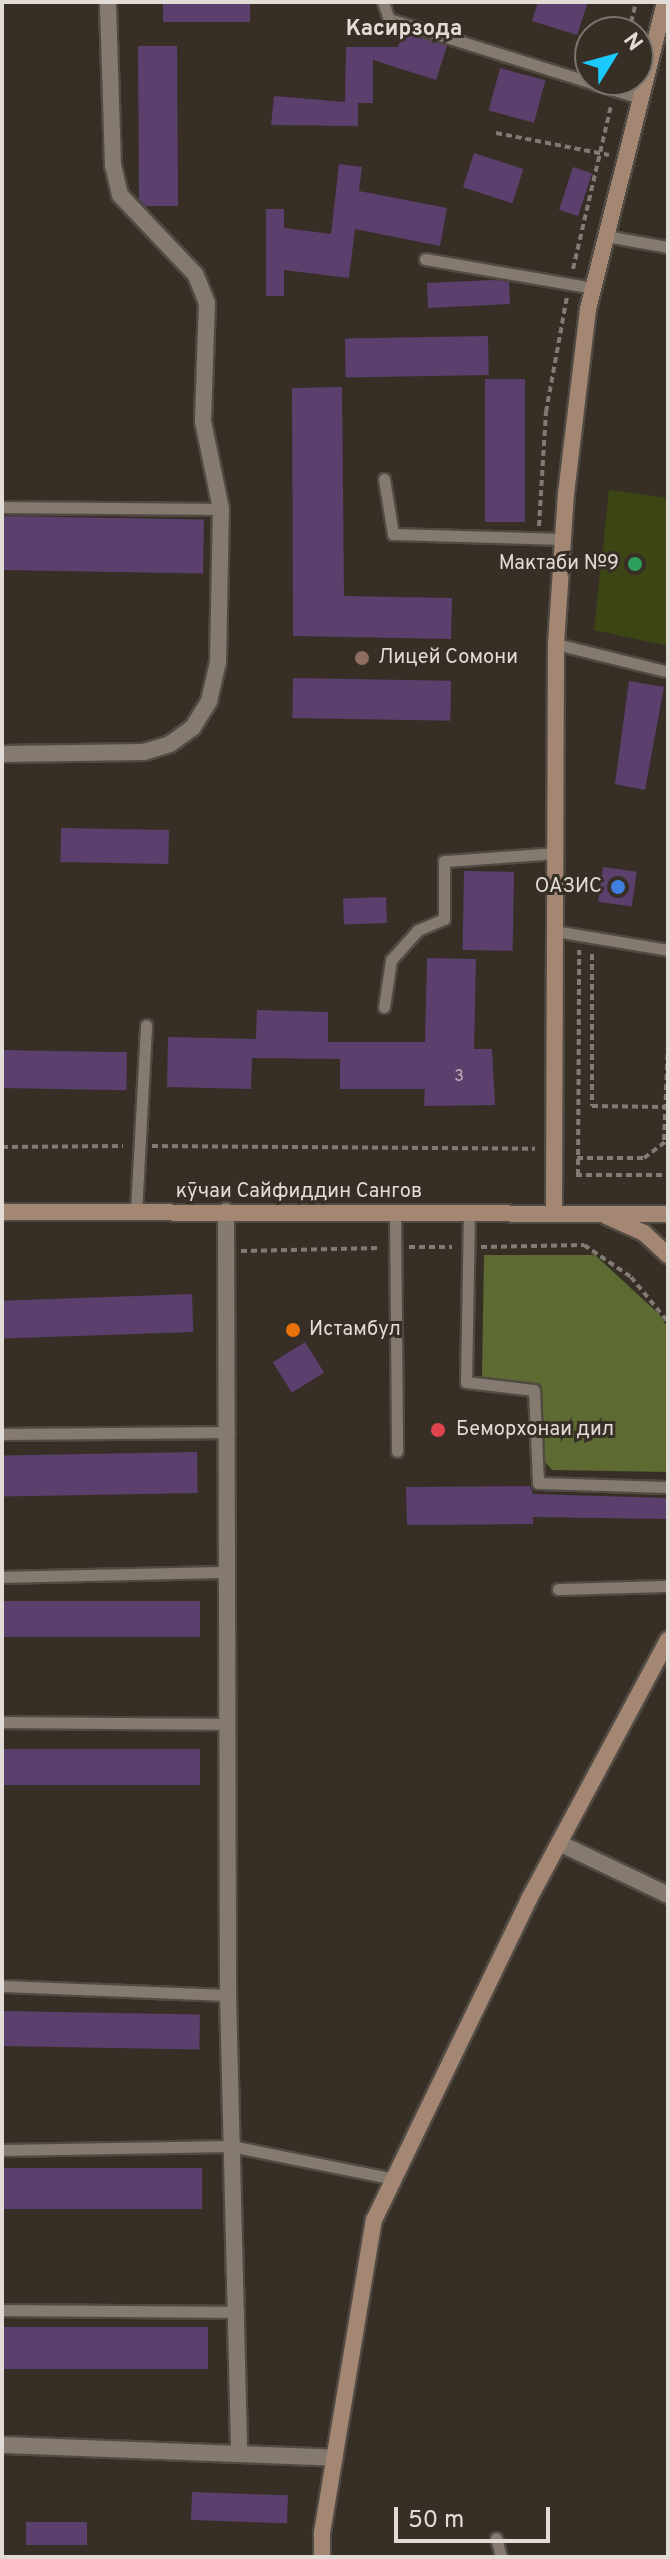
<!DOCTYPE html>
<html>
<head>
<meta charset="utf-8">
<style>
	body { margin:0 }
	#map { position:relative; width:670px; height:2559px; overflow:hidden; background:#372f26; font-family:Overpass,sans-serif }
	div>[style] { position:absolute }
	.green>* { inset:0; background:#3c4615 }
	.forest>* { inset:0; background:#5d6a32 }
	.building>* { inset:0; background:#5b3f6c; transform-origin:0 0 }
	.path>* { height:4px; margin-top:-2px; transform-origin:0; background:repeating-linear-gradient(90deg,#827b74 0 6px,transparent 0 10px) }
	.roads { filter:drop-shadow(2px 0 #514a43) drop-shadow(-2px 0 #514a43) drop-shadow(0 2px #514a43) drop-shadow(0 -2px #514a43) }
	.lane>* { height:11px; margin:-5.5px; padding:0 5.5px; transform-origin:5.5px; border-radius:5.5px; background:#847a70 }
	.street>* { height:16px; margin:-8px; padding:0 8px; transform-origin:8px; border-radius:8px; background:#847a70 }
	.secondary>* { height:16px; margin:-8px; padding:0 8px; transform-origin:8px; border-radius:8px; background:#a48773 }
	.dots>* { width:22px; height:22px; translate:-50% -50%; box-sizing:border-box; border:4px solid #372f26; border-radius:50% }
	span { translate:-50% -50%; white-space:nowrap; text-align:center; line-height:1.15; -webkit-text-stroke:6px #372f26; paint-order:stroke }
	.number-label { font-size:16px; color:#c0b5bc }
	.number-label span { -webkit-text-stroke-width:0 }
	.poi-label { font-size:20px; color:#e1dcd6 }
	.right { translate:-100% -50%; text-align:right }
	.left { translate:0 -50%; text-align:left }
	.street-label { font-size:20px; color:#e1dcd6 }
	.neighbourhood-label { font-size:22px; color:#e1dcd6; font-weight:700 }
	.frame { position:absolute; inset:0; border:4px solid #e1dcd6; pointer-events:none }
	.north { position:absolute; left:574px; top:16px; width:80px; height:80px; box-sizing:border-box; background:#372f26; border:2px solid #7b746c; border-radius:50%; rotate:53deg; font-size:22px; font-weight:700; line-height:32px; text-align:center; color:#e1dcd6 }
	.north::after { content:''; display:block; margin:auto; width:28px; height:36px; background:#1cc9fc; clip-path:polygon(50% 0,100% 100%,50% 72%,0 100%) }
	.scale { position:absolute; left:394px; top:2507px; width:156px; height:36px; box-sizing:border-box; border:4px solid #e1dcd6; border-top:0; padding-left:10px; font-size:24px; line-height:28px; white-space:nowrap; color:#e1dcd6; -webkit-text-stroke:6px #372f26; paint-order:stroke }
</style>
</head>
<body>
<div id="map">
	<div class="green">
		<div style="clip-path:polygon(609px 490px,668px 498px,668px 646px,594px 630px)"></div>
	</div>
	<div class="forest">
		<div style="clip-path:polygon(484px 1255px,595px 1255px,661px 1316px,668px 1329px,668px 1472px,552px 1470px,544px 1461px,538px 1384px,482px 1377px)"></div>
	</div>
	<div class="building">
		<div style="left:163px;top:2px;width:87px;height:20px"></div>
		<div style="clip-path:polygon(538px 2px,588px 2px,577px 35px,532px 21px)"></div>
		<div style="clip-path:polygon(403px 32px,447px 46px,436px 80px,373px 60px,373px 103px,358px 103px,358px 126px,271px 125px,274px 96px,345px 102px,346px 47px,398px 47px)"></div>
		<div style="clip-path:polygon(138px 46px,177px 46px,178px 206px,146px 206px,139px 199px)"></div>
		<div style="left:500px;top:68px;width:47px;height:44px;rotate:15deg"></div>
		<div style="left:474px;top:153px;width:52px;height:36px;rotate:18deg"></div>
		<div style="clip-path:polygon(339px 164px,362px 167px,359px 191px,447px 208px,440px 246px,355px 229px,349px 278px,284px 270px,284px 296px,266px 296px,266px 209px,284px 209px,284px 228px,331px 234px)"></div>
		<div style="left:573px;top:167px;width:20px;height:45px;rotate:18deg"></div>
		<div style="clip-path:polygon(494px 280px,509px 282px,510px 304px,428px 308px,427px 283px)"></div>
		<div style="left:488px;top:336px;width:39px;height:143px;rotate:89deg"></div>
		<div style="left:485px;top:379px;width:40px;height:143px"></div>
		<div style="clip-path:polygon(342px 387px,344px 596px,452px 598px,451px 639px,293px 636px,292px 388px)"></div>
		<div style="left:2px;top:516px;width:202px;height:54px;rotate:1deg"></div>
		<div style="left:293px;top:678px;width:158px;height:40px;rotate:1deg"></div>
		<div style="clip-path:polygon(629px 681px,664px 687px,645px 790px,615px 784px)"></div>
		<div style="left:61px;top:828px;width:108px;height:34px;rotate:1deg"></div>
		<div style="left:603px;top:867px;width:34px;height:35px;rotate:8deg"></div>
		<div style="left:464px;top:871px;width:50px;height:79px;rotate:1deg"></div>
		<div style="left:386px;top:897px;width:26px;height:43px;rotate:88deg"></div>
		<div style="clip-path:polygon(427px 958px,476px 959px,474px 1049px,492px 1049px,495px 1105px,424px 1106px,425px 1089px,340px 1089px,340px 1059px,252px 1058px,251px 1089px,167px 1087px,168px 1037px,256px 1039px,257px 1010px,328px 1012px,328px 1042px,425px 1042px)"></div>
		<div style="left:2px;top:1050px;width:125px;height:38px;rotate:1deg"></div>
		<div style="left:192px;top:1294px;width:38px;height:190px;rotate:88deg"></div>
		<div style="left:305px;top:1342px;width:36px;height:38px;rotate:58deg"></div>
		<div style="left:197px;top:1452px;width:41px;height:195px;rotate:89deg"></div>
		<div style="clip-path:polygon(530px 1486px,533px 1494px,667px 1498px,666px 1519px,533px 1517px,533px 1524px,407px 1525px,406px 1487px)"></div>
		<div style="left:2px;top:1601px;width:198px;height:36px"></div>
		<div style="left:200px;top:1749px;width:36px;height:198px;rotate:90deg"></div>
		<div style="left:2px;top:2011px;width:198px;height:35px;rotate:1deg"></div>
		<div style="left:2px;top:2168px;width:200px;height:41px"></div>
		<div style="left:2px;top:2327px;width:206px;height:42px"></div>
		<div style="left:192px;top:2492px;width:96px;height:28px;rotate:2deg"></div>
		<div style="left:26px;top:2522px;width:61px;height:23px"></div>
	</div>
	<div class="path">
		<div style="left:629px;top:32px;width:31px;rotate:-77deg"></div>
		<div style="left:496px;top:133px;width:115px;rotate:11deg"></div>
		<div style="left:573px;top:269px;width:167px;rotate:-76.9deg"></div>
		<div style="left:539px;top:526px;width:114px;rotate:-86.5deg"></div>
		<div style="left:546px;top:412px;width:117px;rotate:-79.7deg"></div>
		<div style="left:592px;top:954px;width:152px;rotate:90deg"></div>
		<div style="left:592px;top:1106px;width:73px;rotate:0.8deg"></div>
		<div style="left:664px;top:1140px;width:94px;rotate:-87.6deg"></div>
		<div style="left:152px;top:1146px;width:383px;rotate:0.4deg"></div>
		<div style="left:2px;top:1147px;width:121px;rotate:-0.5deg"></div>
		<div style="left:577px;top:1158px;width:67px"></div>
		<div style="left:644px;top:1158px;width:30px;rotate:-37deg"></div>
		<div style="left:576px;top:1175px;width:92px"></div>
		<div style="left:578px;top:1175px;width:225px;rotate:-89.7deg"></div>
		<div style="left:409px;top:1247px;width:43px"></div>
		<div style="left:481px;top:1247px;width:103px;rotate:-1.1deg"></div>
		<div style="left:584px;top:1245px;width:57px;rotate:34.2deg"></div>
		<div style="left:631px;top:1277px;width:58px;rotate:50.6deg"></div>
		<div style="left:241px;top:1251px;width:139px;rotate:-1.2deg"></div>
	</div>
	<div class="roads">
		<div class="lane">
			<div style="left:383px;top:2px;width:18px;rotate:71deg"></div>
			<div style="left:389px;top:19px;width:263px;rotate:17.5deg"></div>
			<div style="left:606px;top:236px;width:63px;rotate:10.1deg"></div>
			<div style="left:425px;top:259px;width:170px;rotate:9.8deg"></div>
			<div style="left:384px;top:479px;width:56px;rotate:80.7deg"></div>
			<div style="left:393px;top:534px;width:170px;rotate:1.7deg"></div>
			<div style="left:2px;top:507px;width:219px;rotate:0.5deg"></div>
			<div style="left:556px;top:644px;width:112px;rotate:13.9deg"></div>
			<div style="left:555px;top:931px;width:115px;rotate:9.5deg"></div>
			<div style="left:384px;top:1007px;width:48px;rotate:-81.5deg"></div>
			<div style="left:391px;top:960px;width:40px;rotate:-48deg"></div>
			<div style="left:418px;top:930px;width:28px;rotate:-23deg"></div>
			<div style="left:444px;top:919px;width:58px;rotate:-90deg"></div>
			<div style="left:444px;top:861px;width:111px;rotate:-4.1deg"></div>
			<div style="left:136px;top:1212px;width:187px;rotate:-86.9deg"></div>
			<div style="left:395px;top:1212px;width:239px;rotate:89.5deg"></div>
			<div style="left:469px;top:1212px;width:170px;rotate:91deg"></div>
			<div style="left:466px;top:1382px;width:68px;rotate:6.7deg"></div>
			<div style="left:534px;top:1390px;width:93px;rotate:87.5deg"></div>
			<div style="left:538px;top:1483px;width:130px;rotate:1.8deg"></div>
			<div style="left:2px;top:1434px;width:227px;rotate:-0.5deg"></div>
			<div style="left:2px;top:1577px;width:225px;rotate:-1.3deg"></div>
			<div style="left:558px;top:1589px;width:110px;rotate:-1.6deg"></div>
			<div style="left:2px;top:1722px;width:225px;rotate:0.5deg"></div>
			<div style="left:2px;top:1986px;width:226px;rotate:2.3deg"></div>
			<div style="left:2px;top:2150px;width:229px;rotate:-1deg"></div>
			<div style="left:231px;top:2146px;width:166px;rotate:11.4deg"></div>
			<div style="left:2px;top:2310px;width:236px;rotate:0.5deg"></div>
			<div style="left:496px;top:2538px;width:20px;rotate:75deg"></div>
		</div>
		<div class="street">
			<div style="left:2px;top:754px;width:142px;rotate:-0.8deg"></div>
			<div style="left:144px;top:752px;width:27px;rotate:-17deg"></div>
			<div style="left:170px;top:744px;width:29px;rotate:-36deg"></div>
			<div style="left:193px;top:727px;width:31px;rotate:-58deg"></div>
			<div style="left:209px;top:701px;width:40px;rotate:-77deg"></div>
			<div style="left:218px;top:662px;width:153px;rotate:-88.9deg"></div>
			<div style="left:221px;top:509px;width:90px;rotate:-101.6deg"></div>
			<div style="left:203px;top:421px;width:118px;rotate:-88.1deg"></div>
			<div style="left:207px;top:303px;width:31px;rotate:-112deg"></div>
			<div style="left:195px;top:274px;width:109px;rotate:-133.5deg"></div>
			<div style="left:120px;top:195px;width:31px;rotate:-103deg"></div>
			<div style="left:113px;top:165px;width:163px;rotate:-91.8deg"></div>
			<div style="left:226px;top:1211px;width:784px;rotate:89.85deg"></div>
			<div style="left:228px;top:1995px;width:459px;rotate:88.6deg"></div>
			<div style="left:559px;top:1843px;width:121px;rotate:25.5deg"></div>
			<div style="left:2px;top:2445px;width:333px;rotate:2.2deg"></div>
		</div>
		<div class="secondary">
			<div style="left:2px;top:1212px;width:666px;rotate:0.17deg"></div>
			<div style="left:554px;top:1212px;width:568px;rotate:-89.8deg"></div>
			<div style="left:556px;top:644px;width:150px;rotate:-86.2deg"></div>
			<div style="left:566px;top:494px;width:186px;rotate:-83.2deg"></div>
			<div style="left:588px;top:309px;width:317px;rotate:-75.9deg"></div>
			<div style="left:606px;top:1216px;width:42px;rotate:24.1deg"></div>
			<div style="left:644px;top:1233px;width:33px;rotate:43deg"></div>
			<div style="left:322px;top:2557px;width:24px;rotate:-90deg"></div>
			<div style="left:322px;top:2533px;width:317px;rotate:-80.6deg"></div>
			<div style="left:374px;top:2220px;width:356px;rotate:-64.2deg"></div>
			<div style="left:529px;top:1899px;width:294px;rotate:-61.8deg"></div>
		</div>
	</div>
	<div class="dots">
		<div style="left:635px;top:564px;background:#2e9e5b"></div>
		<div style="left:362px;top:658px;background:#8d6e63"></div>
		<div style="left:618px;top:887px;background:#3f7fe0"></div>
		<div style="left:293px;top:1330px;background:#e8710a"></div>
		<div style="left:438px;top:1430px;background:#e0444e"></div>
	</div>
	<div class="number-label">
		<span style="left:459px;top:1077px">3</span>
	</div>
	<div class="poi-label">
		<span class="right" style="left:619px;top:564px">Мактаби №9</span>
		<span class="left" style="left:378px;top:658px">Лицей Сомони</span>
		<span class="right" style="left:602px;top:887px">ОАЗИС</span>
		<span class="left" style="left:309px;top:1330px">Истамбул</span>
		<span class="left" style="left:456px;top:1430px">Беморхонаи дил</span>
	</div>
	<div class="street-label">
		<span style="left:299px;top:1192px">кӯчаи Сайфиддин Сангов</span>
	</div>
	<div class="neighbourhood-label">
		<span style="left:404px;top:30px">Касирзода</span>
	</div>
	<div class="frame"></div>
	<div class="north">N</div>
	<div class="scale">50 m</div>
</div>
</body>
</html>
